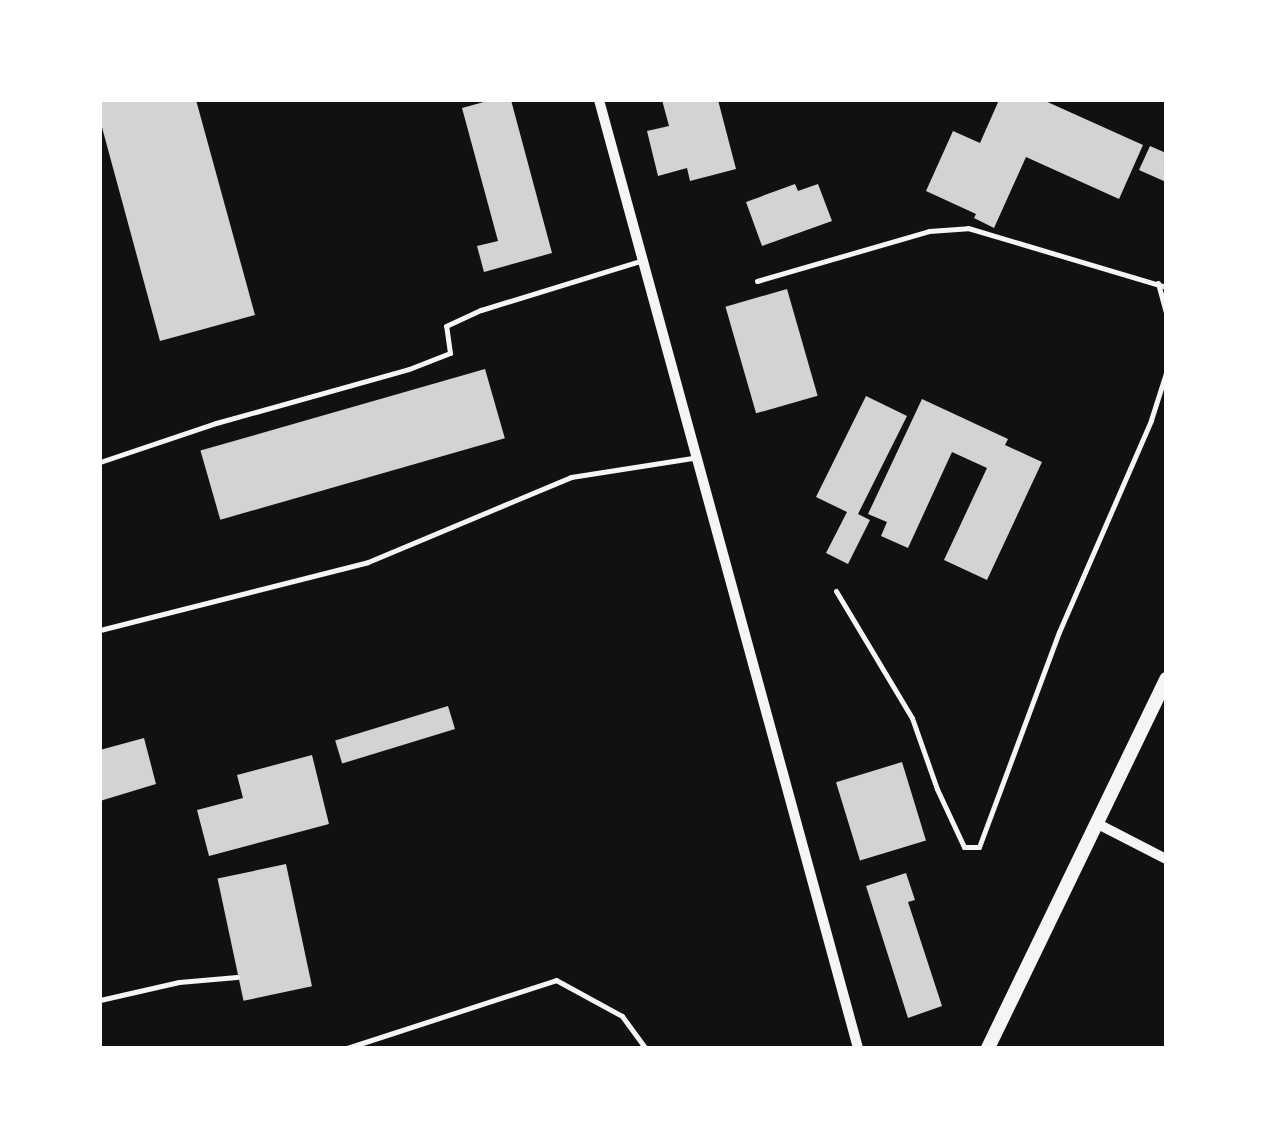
<!DOCTYPE html>
<html>
<head>
<meta charset="utf-8">
<style>
	body { margin:0 }
	#map { position:relative; width:1266px; height:1148px; overflow:hidden; background:#111; font-family:"Noto Sans",sans-serif }
	div>[style] { position:absolute }
	.building>* { inset:0; background:#d3d3d3; transform-origin:0 0 }
	.service>* { height:5px; margin:-2.5px; padding:0 2.5px; transform-origin:2.5px; border-radius:2.5px; background:#f5f5f5 }
	.minor>* { height:10px; margin:-5px; padding:0 5px; transform-origin:5px; border-radius:5px; background:#f5f5f5 }
	.tertiary>* { height:14px; margin:-7px; padding:0 7px; transform-origin:7px; border-radius:7px; background:#f5f5f5 }
	span { translate:-50% -50%; white-space:nowrap; text-align:center; line-height:1.15; -webkit-text-stroke:8px #fff; paint-order:stroke }
	.frame { position:absolute; inset:0; border:102px solid #fff; pointer-events:none }
</style>
</head>
<body>
<div id="map">
	<div class="building">
		<div style="clip-path:polygon(100px 100px,196px 100px,255px 315px,160px 341px,100px 120px)"></div>
		<div style="clip-path:polygon(491px 100px,511px 100px,552px 253px,484px 272px,477px 246px,498px 241px,462px 108px)"></div>
		<div style="clip-path:polygon(662px 100px,718px 100px,736px 169px,690px 181px,687px 168px,658px 176px,647px 131px,669px 126px)"></div>
		<div style="clip-path:polygon(999px 100px,1043px 100px,1143px 145px,1119px 199px,1026px 157px,994px 228px,974px 218px,976px 214px,926px 191px,953px 131px,980px 143px)"></div>
		<div style="clip-path:polygon(1150px 146px,1166px 153px,1166px 182px,1139px 170px)"></div>
		<div style="clip-path:polygon(795px 184px,798px 191px,818px 184px,832px 221px,762px 246px,746px 202px)"></div>
		<div style="left:787px;top:289px;width:111px;height:64px;rotate:74deg"></div>
		<div style="left:485px;top:369px;width:72px;height:296px;rotate:74deg"></div>
		<div style="clip-path:polygon(866px 396px,907px 416px,858px 514px,870px 520px,848px 564px,826px 553px,847px 512px,816px 497px)"></div>
		<div style="clip-path:polygon(922px 399px,1008px 439px,1005px 445px,1042px 462px,987px 580px,944px 560px,987px 468px,952px 452px,908px 548px,881px 536px,887px 522px,868px 514px)"></div>
		<div style="left:448px;top:706px;width:24px;height:118px;rotate:73deg"></div>
		<div style="clip-path:polygon(144px 738px,156px 784px,100px 801px,100px 750px)"></div>
		<div style="clip-path:polygon(312px 755px,329px 824px,209px 856px,197px 810px,243px 798px,237px 775px)"></div>
		<div style="left:902px;top:762px;width:82px;height:69px;rotate:73deg"></div>
		<div style="left:286px;top:864px;width:125px;height:70px;rotate:78deg"></div>
		<div style="clip-path:polygon(906px 873px,915px 900px,908px 902px,942px 1006px,908px 1018px,866px 886px)"></div>
	</div>
	<div class="service">
		<div style="left:757px;top:281px;width:179px;rotate:-16.2deg"></div>
		<div style="left:929px;top:231px;width:39px;rotate:-4deg"></div>
		<div style="left:968px;top:228px;width:207px;rotate:16.6deg"></div>
		<div style="left:1158px;top:283px;width:30px;rotate:75deg"></div>
		<div style="left:100px;top:462px;width:122px;rotate:-18.6deg"></div>
		<div style="left:216px;top:423px;width:200px;rotate:-15.6deg"></div>
		<div style="left:409px;top:369px;width:44px;rotate:-21.3deg"></div>
		<div style="left:450px;top:353px;width:27px;rotate:-98deg"></div>
		<div style="left:446px;top:326px;width:38px;rotate:-25deg"></div>
		<div style="left:481px;top:310px;width:166px;rotate:-17.1deg"></div>
		<div style="left:836px;top:591px;width:148px;rotate:59.1deg"></div>
		<div style="left:912px;top:718px;width:75px;rotate:70.6deg"></div>
		<div style="left:937px;top:789px;width:64px;rotate:65deg"></div>
		<div style="left:964px;top:847px;width:15px"></div>
		<div style="left:979px;top:847px;width:229px;rotate:-69.6deg"></div>
		<div style="left:1059px;top:632px;width:231px;rotate:-66.5deg"></div>
		<div style="left:1151px;top:420px;width:49px;rotate:-72.3deg"></div>
		<div style="left:100px;top:630px;width:276px;rotate:-14.2deg"></div>
		<div style="left:368px;top:562px;width:220px;rotate:-22.7deg"></div>
		<div style="left:571px;top:477px;width:123px;rotate:-8.9deg"></div>
		<div style="left:100px;top:1000px;width:81px;rotate:-12.8deg"></div>
		<div style="left:179px;top:982px;width:58px;rotate:-4.9deg"></div>
		<div style="left:347px;top:1048px;width:220px;rotate:-18deg"></div>
		<div style="left:556px;top:980px;width:75px;rotate:28.6deg"></div>
		<div style="left:622px;top:1016px;width:39px;rotate:54deg"></div>
	</div>
	<div class="minor">
		<div style="left:599px;top:100px;width:983px;rotate:74.72deg"></div>
		<div style="left:1096px;top:823px;width:79px;rotate:27.2deg"></div>
	</div>
	<div class="tertiary">
		<div style="left:988px;top:1048px;width:410px;rotate:-64.2deg"></div>
	</div>
	<div class="frame"></div>
</div>
</body>
</html>
